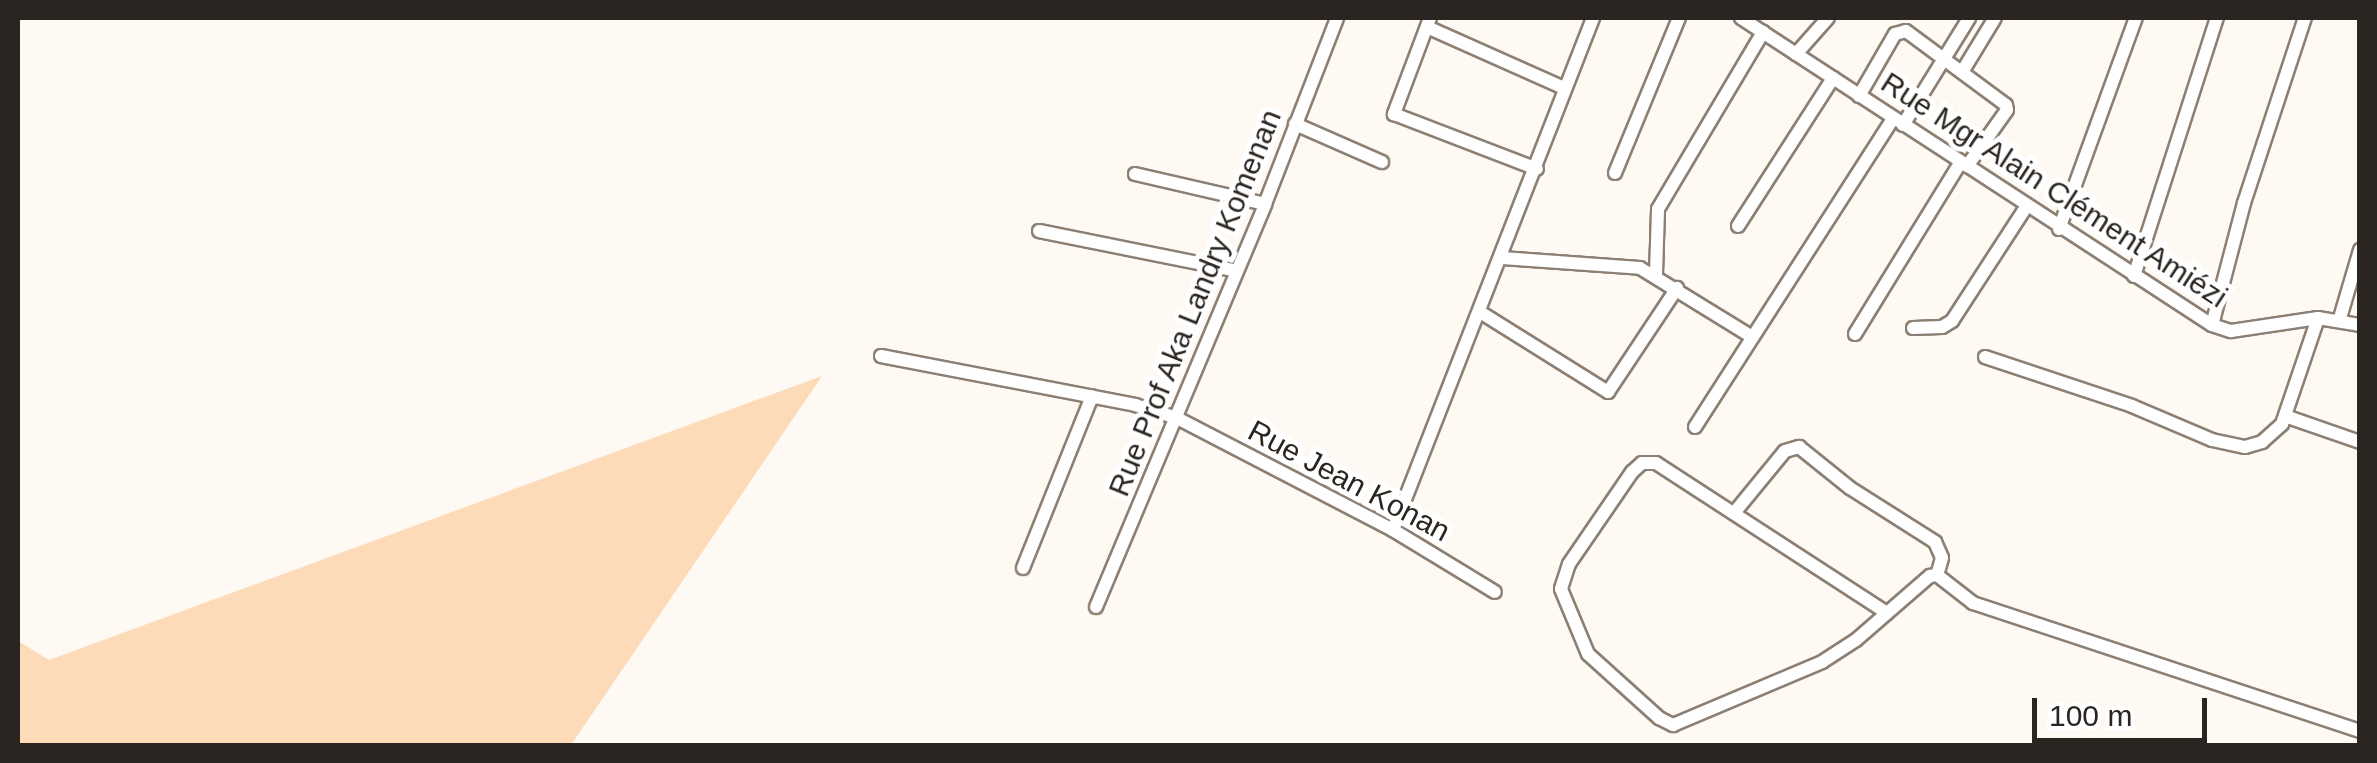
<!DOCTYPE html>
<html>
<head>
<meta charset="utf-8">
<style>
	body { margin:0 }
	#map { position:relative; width:2377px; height:763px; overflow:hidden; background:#fef9f3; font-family:Helvetica,sans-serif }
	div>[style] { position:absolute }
	.green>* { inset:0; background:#fddbb9 }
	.roads { filter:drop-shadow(2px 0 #8c7f73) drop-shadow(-2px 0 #8c7f73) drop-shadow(0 2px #8c7f73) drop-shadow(0 -2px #8c7f73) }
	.minor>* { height:12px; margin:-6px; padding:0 6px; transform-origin:6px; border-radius:6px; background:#fff }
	span { translate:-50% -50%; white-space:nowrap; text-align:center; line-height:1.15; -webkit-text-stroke:10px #fff; paint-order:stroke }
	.street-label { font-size:30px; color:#2a2520 }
	.frame { position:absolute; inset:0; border:20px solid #2a2520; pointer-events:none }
	.scale { position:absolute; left:2032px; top:698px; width:175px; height:45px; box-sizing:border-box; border:5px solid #2a2520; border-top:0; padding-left:12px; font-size:30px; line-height:35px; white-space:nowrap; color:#2a2520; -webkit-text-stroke:8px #fff; paint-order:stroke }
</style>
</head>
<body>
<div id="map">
	<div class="green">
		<div style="clip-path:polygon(822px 376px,571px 745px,18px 745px,18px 641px,49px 660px)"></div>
	</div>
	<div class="roads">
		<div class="minor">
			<div style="left:1430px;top:18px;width:103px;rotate:110.6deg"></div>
			<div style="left:1394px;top:114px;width:153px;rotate:21deg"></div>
			<div style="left:1741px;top:18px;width:562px;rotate:33.1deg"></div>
			<div style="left:2212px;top:325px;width:20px;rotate:18deg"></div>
			<div style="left:2231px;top:331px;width:88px;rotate:-8.5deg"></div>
			<div style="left:2318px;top:318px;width:43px;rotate:9.5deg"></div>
			<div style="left:1427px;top:27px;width:150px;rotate:24deg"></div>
			<div style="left:1796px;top:54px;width:48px;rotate:-48.4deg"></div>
			<div style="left:1962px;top:72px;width:63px;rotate:-58.6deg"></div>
			<div style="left:1859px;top:96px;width:72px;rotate:-59.9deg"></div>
			<div style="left:1895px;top:34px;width:11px;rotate:-15deg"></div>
			<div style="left:1906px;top:31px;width:124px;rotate:36.5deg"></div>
			<div style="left:2006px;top:105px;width:5px;rotate:79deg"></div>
			<div style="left:2007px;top:110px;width:69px;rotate:125.5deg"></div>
			<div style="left:1295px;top:124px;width:95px;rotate:23.6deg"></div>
			<div style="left:1903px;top:125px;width:126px;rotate:-58.3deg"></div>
			<div style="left:1615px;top:173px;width:168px;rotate:-67.6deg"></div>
			<div style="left:1135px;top:174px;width:133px;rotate:13deg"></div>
			<div style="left:1738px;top:226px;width:176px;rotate:-57.3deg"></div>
			<div style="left:2059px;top:229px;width:225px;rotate:-70deg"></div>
			<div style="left:1039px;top:231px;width:202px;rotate:11.4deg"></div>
			<div style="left:1502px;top:258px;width:138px;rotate:4.1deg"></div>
			<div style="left:1640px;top:268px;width:132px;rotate:31.6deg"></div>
			<div style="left:1656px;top:274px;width:65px;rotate:-88.2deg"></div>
			<div style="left:1658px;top:209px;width:206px;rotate:-59.3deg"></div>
			<div style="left:2134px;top:276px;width:271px;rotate:-72.2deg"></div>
			<div style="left:1480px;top:312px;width:151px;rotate:32deg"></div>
			<div style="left:1608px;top:392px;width:125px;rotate:-56.4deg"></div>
			<div style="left:2340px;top:318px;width:71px;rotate:-73.6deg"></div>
			<div style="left:2212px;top:325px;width:126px;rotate:-75.3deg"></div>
			<div style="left:2244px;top:203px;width:195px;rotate:-71.8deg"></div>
			<div style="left:1913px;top:328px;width:29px;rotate:-2deg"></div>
			<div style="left:1942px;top:327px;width:12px;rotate:-31deg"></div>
			<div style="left:1952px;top:321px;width:136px;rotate:-57deg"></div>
			<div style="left:1855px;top:334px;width:202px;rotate:-58.4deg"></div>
			<div style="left:881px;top:356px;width:259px;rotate:10.9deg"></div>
			<div style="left:1135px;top:405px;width:44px;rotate:17.2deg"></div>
			<div style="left:1177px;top:418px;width:243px;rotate:27.4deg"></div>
			<div style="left:1393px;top:530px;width:119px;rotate:31.3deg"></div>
			<div style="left:1985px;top:357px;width:155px;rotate:18.4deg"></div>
			<div style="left:2132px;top:406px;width:87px;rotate:23deg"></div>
			<div style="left:2212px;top:440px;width:34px;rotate:12deg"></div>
			<div style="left:2245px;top:447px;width:18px;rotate:-16deg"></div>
			<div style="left:2262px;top:442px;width:27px;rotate:-42deg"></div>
			<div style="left:2282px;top:424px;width:112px;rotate:-71.2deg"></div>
			<div style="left:2285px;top:416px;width:79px;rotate:19.1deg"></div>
			<div style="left:1695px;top:427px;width:367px;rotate:-57.3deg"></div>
			<div style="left:1734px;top:513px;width:80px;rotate:-50.6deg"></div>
			<div style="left:1785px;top:451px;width:15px;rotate:-16deg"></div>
			<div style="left:1799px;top:447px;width:65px;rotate:38.8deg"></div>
			<div style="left:1850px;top:488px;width:101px;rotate:32.4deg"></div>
			<div style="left:1935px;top:542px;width:17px;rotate:66deg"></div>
			<div style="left:1942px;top:558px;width:18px;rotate:106deg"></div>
			<div style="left:1393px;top:530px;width:550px;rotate:-68.66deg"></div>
			<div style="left:1023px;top:568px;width:185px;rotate:-68.1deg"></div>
			<div style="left:1096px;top:607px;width:437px;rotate:-67.2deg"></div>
			<div style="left:1265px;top:204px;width:199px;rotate:-68.8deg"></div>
			<div style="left:1887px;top:613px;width:275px;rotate:-147deg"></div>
			<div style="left:1656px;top:463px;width:14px;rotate:180deg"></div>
			<div style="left:1642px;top:463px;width:13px;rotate:138deg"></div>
			<div style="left:1632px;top:472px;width:112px;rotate:124.4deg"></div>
			<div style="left:1569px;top:564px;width:26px;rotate:108deg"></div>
			<div style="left:1561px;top:589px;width:70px;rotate:67.4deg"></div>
			<div style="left:1588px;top:654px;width:96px;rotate:42deg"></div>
			<div style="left:1659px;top:718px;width:16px;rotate:27deg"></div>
			<div style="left:1673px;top:725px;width:162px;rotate:-22.9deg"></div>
			<div style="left:1822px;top:662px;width:40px;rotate:-32.9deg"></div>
			<div style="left:1856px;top:640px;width:98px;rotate:-40.9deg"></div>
			<div style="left:1930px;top:576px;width:7px;rotate:-8deg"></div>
			<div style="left:1937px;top:575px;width:46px;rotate:37.9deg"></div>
			<div style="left:1973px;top:603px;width:408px;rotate:18.3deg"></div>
		</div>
	</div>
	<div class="street-label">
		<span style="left:2054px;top:190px;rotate:33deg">Rue Mgr Alain Clément Amiézi</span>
		<span style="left:1195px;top:303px;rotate:-68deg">Rue Prof Aka Landry Komenan</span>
		<span style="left:1349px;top:481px;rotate:28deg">Rue Jean Konan</span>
	</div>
	<div class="frame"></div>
	<div class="scale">100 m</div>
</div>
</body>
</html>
